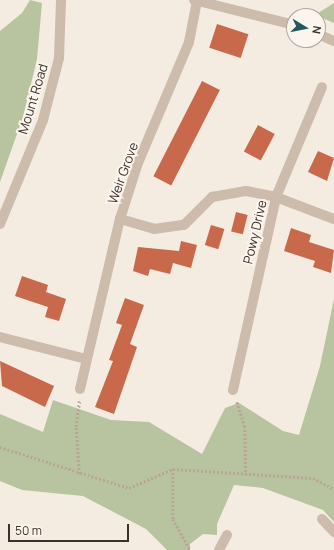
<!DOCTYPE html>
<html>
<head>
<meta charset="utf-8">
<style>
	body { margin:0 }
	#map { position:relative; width:334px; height:550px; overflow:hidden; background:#f4ebe1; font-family:Manrope,sans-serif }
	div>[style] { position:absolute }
	.green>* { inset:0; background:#b8c4a0 }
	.building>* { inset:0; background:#c8694b; transform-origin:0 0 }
	.path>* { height:2.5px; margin-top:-1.25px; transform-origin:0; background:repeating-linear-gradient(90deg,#b9a596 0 2px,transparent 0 4px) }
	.minor>* { height:10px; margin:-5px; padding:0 5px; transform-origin:5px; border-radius:5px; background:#cdbbac }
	span { translate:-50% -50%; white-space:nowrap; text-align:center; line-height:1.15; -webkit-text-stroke:4px #fbf5ee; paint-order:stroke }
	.street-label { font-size:13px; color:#3b302b }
	.north { position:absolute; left:286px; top:8px; width:40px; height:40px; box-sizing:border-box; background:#fbf5ee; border:1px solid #aea6a0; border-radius:50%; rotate:100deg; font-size:11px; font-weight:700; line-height:16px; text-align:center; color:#3b302b }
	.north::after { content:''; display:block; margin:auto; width:14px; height:18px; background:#1f5a5e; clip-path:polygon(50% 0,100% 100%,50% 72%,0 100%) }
	.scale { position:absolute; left:8px; top:524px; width:121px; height:18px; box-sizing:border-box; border:2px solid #3b302b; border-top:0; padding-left:5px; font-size:12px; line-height:14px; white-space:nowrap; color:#3b302b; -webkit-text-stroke:3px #fbf5ee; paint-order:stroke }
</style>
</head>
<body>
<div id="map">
	<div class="green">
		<div style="clip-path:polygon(30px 0,42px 3px,37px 59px,23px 117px,0 182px,0 31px,22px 13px)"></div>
		<div style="clip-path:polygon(334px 3px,334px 23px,315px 15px)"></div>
		<div style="clip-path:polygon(334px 299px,334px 522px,323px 510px,263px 488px,234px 485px,217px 524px,217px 535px,203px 534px,190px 544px,190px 550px,167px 550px,146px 529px,83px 496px,22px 490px,0 481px,0 414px,43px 432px,53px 400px,111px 420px,149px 422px,202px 454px,225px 408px,239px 403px,283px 431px,299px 435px,320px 366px)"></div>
	</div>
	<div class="building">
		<div style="left:217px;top:24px;width:33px;height:25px;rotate:18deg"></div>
		<div style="left:202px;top:81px;width:20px;height:107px;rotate:27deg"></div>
		<div style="left:258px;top:125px;width:19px;height:30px;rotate:28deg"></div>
		<div style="clip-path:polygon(318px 151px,334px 158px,327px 181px,308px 172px)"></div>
		<div style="left:236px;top:212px;width:12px;height:20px;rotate:14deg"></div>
		<div style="left:211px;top:225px;width:14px;height:21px;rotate:17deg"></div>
		<div style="clip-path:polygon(291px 228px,311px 235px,309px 242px,334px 250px,331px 273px,313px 267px,315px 261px,284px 251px)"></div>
		<div style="clip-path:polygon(181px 241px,197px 245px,191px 268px,173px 263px,170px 274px,150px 269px,148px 276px,133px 271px,138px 247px,179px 251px)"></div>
		<div style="clip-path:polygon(22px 276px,48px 285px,46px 292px,66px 299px,59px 321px,45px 317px,48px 307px,15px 296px)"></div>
		<div style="clip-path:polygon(125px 298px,144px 305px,130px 344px,137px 347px,114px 414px,95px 407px,113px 361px,109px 360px,122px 325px,116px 323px)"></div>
		<div style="clip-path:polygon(0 361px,54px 386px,45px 407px,2px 386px)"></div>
	</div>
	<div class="path">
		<div style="left:237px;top:402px;width:25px;rotate:72deg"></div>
		<div style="left:245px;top:426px;width:49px;rotate:88.8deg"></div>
		<div style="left:0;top:447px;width:135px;rotate:17.6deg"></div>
		<div style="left:129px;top:488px;width:48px;rotate:-23.4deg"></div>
		<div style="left:173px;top:469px;width:140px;rotate:3.7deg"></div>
		<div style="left:313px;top:478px;width:24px;rotate:28deg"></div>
		<div style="left:173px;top:469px;width:50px;rotate:90deg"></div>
		<div style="left:173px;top:519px;width:35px;rotate:61deg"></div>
		<div style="left:79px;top:474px;width:47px;rotate:-93.7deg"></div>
		<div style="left:76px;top:427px;width:26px;rotate:-83deg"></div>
	</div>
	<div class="minor">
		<div style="left:194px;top:0;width:103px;rotate:14deg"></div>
		<div style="left:318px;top:34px;width:17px;rotate:24deg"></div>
		<div style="left:120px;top:219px;width:35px;rotate:16deg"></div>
		<div style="left:154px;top:229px;width:30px;rotate:-8deg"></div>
		<div style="left:184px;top:225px;width:40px;rotate:-45deg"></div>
		<div style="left:212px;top:197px;width:35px;rotate:-10deg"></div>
		<div style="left:246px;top:191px;width:31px;rotate:11deg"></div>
		<div style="left:276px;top:197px;width:62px;rotate:20.8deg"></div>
		<div style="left:0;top:224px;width:113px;rotate:-67.5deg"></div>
		<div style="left:43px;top:120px;width:64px;rotate:-75.5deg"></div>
		<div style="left:59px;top:58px;width:58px;rotate:-88deg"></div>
		<div style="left:0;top:337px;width:89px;rotate:14.3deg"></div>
		<div style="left:80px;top:389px;width:175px;rotate:-76.8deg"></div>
		<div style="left:120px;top:219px;width:59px;rotate:-72.2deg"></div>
		<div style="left:138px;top:163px;width:131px;rotate:-67.1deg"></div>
		<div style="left:189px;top:42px;width:42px;rotate:-79deg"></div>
		<div style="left:233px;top:390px;width:198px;rotate:-77.4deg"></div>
		<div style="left:276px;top:197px;width:119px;rotate:-67.3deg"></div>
		<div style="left:322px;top:519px;width:18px;rotate:47deg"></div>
		<div style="left:219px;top:550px;width:17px;rotate:-62deg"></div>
	</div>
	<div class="street-label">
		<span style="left:33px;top:99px;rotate:-73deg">Mount Road</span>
		<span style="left:123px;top:173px;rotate:-70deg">Weir Grove</span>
		<span style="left:255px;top:232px;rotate:-77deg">Powy Drive</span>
	</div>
	<div class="north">N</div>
	<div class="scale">50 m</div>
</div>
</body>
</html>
